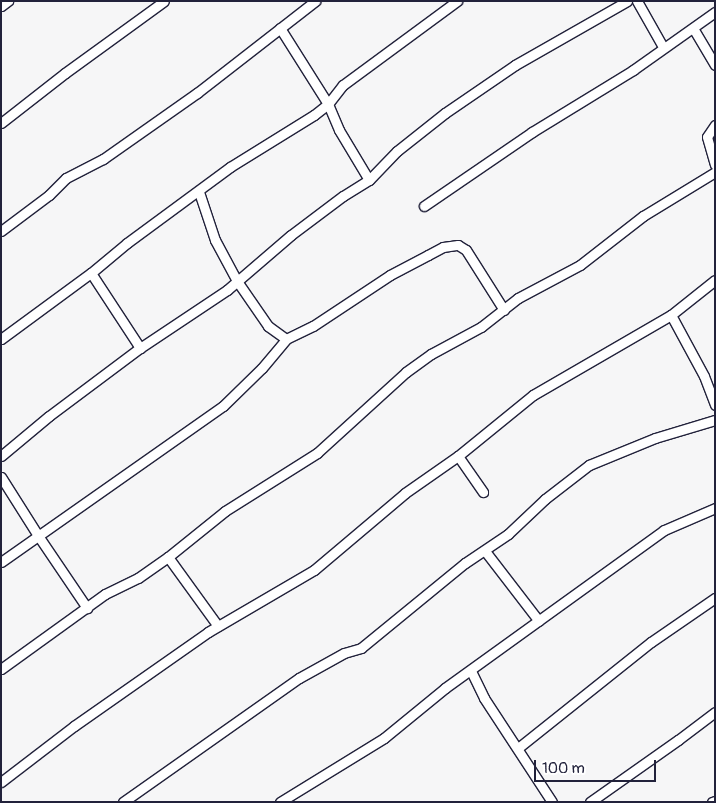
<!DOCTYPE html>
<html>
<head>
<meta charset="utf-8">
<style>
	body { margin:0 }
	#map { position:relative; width:716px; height:803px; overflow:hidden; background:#f6f6f7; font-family:Pangolin,sans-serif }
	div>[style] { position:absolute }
	.roads { filter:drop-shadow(1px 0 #22223b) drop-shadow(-1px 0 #22223b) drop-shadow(0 1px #22223b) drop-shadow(0 -1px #22223b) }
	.minor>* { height:9px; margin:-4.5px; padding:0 4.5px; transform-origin:4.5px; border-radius:4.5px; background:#fff }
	span { translate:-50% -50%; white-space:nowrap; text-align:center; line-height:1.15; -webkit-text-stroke:5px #fff; paint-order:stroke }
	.frame { position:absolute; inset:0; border:2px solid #22223b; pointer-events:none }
	.scale { position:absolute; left:534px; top:760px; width:122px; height:22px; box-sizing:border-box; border:2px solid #22223b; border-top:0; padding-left:6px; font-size:15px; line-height:18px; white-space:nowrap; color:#22223b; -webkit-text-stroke:4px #fff; paint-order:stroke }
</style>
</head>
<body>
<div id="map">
	<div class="roads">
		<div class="minor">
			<div style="left:637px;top:1px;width:53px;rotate:60.5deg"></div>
			<div style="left:1px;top:6px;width:9px;rotate:-36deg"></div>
			<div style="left:280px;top:28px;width:90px;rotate:57.7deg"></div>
			<div style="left:328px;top:104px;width:28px;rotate:67deg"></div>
			<div style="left:339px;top:130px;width:58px;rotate:59deg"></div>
			<div style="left:693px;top:28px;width:43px;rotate:59.3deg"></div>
			<div style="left:1px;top:123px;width:81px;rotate:-38deg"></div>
			<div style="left:65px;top:73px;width:122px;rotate:-36deg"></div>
			<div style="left:715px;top:125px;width:14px;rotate:124deg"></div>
			<div style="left:707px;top:137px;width:29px;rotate:74deg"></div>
			<div style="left:199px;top:192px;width:51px;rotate:71.6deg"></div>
			<div style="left:215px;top:240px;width:47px;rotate:61.8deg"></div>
			<div style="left:237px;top:281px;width:55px;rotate:55.4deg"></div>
			<div style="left:268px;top:326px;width:22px;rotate:36deg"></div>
			<div style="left:424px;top:206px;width:131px;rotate:-34.4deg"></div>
			<div style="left:532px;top:132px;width:119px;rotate:-31.5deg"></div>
			<div style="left:633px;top:70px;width:100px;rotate:-35.3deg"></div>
			<div style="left:1px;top:231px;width:60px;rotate:-36.9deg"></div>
			<div style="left:49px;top:195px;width:24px;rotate:-45deg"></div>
			<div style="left:66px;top:178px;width:42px;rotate:-27.2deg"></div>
			<div style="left:103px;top:159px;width:115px;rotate:-35.1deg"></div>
			<div style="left:197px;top:93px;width:150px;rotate:-37.9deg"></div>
			<div style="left:91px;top:273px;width:90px;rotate:56.8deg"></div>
			<div style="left:671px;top:315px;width:69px;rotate:61.6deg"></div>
			<div style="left:704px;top:376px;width:31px;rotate:69deg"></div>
			<div style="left:1px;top:339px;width:112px;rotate:-36.3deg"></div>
			<div style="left:91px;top:273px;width:47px;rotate:-39.8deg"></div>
			<div style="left:127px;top:243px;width:128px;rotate:-36.4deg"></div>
			<div style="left:230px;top:167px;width:99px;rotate:-31.8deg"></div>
			<div style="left:314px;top:115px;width:18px;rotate:-38deg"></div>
			<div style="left:328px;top:104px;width:24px;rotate:-52deg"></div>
			<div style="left:343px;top:85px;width:142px;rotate:-36.4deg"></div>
			<div style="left:1px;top:456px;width:62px;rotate:-39.8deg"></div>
			<div style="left:49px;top:416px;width:114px;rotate:-36.8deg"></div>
			<div style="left:140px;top:348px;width:105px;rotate:-33.7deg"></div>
			<div style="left:227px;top:290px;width:84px;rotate:-40.7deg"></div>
			<div style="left:291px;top:235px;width:65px;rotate:-36.9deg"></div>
			<div style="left:343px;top:196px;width:31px;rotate:-32deg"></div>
			<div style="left:369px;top:180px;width:40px;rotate:-46deg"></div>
			<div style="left:397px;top:151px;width:61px;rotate:-38.4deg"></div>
			<div style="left:445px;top:113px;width:85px;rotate:-34.4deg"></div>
			<div style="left:515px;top:65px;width:129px;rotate:-29.7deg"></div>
			<div style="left:458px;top:456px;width:44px;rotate:55.2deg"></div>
			<div style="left:1px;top:477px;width:71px;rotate:57.7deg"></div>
			<div style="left:39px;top:537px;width:86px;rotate:55.9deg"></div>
			<div style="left:485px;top:551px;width:88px;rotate:52.4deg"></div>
			<div style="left:168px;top:557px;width:85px;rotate:54.1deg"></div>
			<div style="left:1px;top:562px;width:271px;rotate:-35.1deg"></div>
			<div style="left:223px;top:406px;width:54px;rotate:-44.3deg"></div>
			<div style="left:262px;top:368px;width:38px;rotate:-50deg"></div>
			<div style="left:286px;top:339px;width:30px;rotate:-26deg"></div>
			<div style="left:313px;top:326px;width:92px;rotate:-33.5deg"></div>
			<div style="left:390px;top:275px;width:43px;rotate:-27.8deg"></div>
			<div style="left:428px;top:255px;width:17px;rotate:-28deg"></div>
			<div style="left:443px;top:247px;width:15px;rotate:-8deg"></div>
			<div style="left:458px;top:245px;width:9px;rotate:32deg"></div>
			<div style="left:466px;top:250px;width:71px;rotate:57.7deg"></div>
			<div style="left:1px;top:669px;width:128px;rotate:-35.8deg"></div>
			<div style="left:105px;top:594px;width:37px;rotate:-26deg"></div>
			<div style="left:138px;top:578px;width:37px;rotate:-35deg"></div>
			<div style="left:168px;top:557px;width:73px;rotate:-38.9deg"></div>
			<div style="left:225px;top:511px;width:109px;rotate:-32.2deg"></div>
			<div style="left:317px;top:453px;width:120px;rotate:-42.3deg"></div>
			<div style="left:406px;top:372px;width:31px;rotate:-36deg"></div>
			<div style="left:431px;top:354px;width:57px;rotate:-28.4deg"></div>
			<div style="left:481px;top:327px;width:47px;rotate:-38.1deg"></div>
			<div style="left:518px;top:298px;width:70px;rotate:-28deg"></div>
			<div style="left:580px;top:265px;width:80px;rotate:-37.9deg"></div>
			<div style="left:643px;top:216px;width:84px;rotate:-31.4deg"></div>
			<div style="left:471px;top:671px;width:30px;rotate:64deg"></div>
			<div style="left:484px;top:698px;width:124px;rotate:56.8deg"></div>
			<div style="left:518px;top:748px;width:170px;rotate:-38.6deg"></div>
			<div style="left:651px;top:642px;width:78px;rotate:-34.5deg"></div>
			<div style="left:1px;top:782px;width:92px;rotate:-37.5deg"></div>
			<div style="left:74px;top:726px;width:164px;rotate:-35deg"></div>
			<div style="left:208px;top:632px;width:123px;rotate:-30.3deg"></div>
			<div style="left:314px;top:570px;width:119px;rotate:-40.2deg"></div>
			<div style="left:405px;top:493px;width:65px;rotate:-34.9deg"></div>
			<div style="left:458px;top:456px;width:97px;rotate:-39.1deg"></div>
			<div style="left:533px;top:395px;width:160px;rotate:-30.1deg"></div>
			<div style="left:671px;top:315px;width:56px;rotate:-38.5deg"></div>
			<div style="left:123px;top:802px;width:215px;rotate:-35.2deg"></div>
			<div style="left:299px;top:678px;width:51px;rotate:-29.1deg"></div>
			<div style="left:344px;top:653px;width:18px;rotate:-16deg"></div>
			<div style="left:361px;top:648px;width:134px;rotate:-39.3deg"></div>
			<div style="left:465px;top:563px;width:52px;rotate:-34deg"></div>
			<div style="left:508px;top:534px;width:51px;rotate:-43.4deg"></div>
			<div style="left:545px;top:499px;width:56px;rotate:-37.7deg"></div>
			<div style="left:589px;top:465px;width:71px;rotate:-22.2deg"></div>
			<div style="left:655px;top:438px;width:63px;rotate:-16.7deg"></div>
			<div style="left:280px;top:802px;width:122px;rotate:-31.6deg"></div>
			<div style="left:384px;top:738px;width:79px;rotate:-39.3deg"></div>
			<div style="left:445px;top:688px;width:270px;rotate:-35.8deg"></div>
			<div style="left:664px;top:530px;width:56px;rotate:-23.3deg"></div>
			<div style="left:590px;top:802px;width:108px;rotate:-35.2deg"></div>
			<div style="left:678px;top:740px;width:46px;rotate:-37.1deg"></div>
			<div style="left:712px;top:802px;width:3px;rotate:-18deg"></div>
		</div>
	</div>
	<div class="frame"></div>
	<div class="scale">100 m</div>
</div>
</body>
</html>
